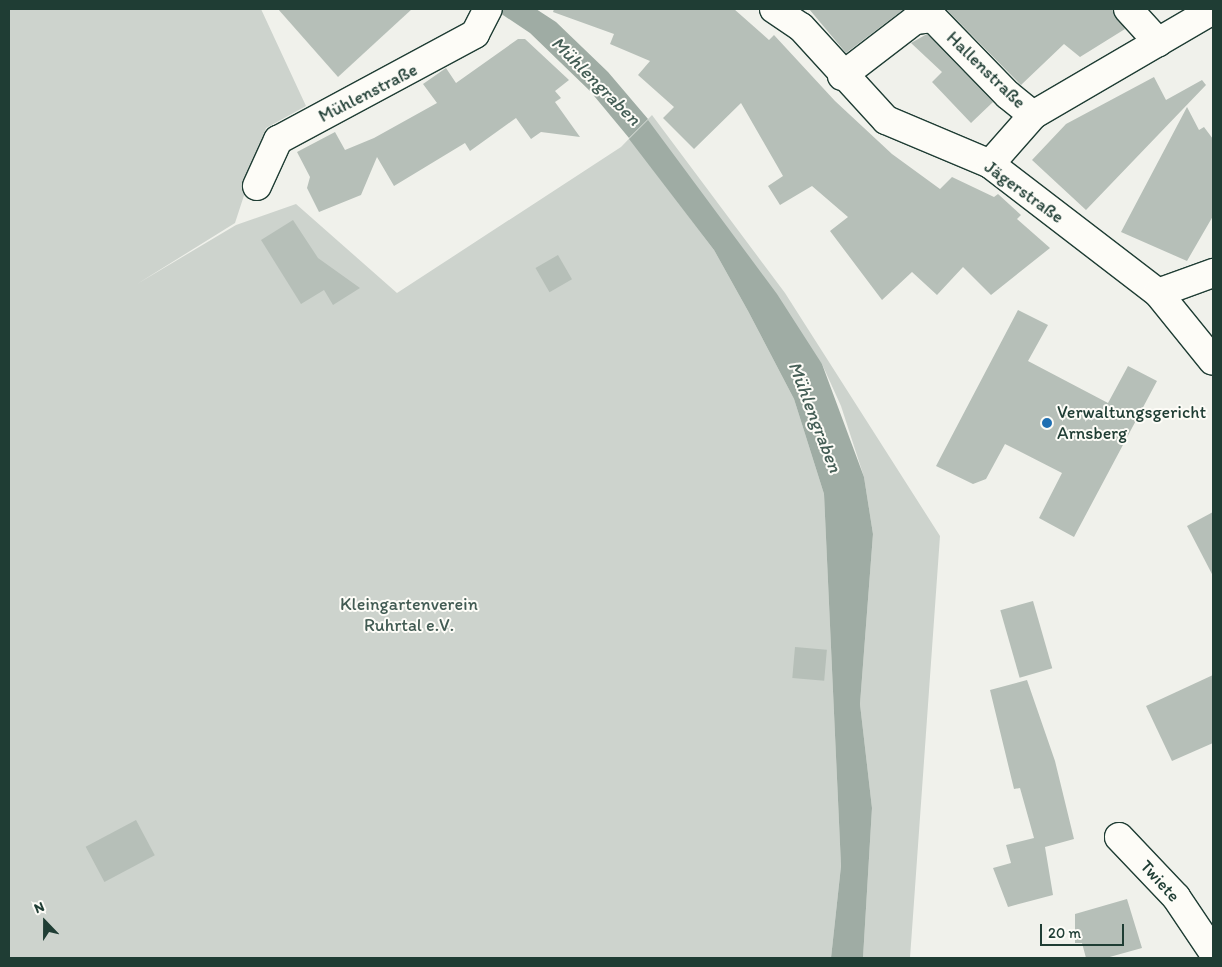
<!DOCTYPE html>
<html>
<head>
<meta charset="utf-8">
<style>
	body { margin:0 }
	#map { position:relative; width:1222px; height:967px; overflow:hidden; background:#f0f1eb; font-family:Itim,sans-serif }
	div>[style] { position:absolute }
	.green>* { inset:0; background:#cdd3cd }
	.water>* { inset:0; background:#9faca4 }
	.building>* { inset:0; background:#b6bfb8; transform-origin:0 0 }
	.roads { filter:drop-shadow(1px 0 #1f3d34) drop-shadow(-1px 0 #1f3d34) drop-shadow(0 1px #1f3d34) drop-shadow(0 -1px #1f3d34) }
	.street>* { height:28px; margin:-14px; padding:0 14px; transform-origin:14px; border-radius:14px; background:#fdfcf7 }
	.dots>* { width:14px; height:14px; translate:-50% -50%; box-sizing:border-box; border:2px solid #fdfcf7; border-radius:50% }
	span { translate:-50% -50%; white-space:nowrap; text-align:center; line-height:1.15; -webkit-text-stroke:4px #fdfcf7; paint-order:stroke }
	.street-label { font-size:18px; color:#1f3d34 }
	.poi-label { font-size:18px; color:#1f3d34 }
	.left { translate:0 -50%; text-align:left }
	.park-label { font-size:18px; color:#425b53 }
	.water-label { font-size:19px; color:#455e56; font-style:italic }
	.frame { position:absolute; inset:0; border:10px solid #1f3d34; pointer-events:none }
	.north { position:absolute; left:20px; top:897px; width:50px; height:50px; -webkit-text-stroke:4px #fdfcf7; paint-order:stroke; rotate:338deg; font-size:14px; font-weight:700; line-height:20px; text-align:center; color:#1f3d34 }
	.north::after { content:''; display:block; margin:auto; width:18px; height:22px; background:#1f3d34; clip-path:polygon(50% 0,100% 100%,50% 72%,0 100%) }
	.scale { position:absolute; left:1040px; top:924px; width:84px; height:22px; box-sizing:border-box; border:2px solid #1f3d34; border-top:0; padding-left:6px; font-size:15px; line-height:18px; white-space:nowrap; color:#1f3d34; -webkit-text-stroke:4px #fdfcf7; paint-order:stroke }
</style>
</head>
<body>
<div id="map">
	<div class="green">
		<div style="clip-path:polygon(9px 9px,261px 9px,306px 106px,266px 128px,235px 223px,137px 284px,236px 225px,296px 204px,397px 293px,621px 147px,652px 115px,785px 293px,940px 536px,910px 958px,863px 958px,872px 808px,860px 704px,873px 534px,864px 477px,841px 406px,822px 364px,630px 139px,714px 250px,748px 311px,794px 399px,824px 494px,841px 866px,831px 958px,9px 958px)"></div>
	</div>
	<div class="water">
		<div style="clip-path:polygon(494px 9px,536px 9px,556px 22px,608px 72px,648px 119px,629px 138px,590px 91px,530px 33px)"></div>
		<div style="clip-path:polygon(648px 120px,777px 294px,822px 364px,864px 477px,873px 534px,860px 704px,872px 808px,863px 958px,831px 958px,841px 866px,824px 494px,794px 399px,748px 311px,714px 250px,629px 139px)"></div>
	</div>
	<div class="building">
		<div style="clip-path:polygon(278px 9px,412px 9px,338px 77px)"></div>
		<div style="clip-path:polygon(554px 9px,734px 9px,769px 40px,774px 35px,835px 101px,892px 154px,940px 189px,952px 177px,994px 197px,998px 194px,1021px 215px,1017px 219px,1050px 248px,991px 295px,963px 267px,937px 295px,912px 272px,882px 300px,830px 231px,848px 217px,812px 186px,780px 205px,768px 186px,783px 176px,741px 103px,694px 149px,663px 118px,674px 107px,638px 75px,650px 61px,610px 44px,614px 34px,553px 12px)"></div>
		<div style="clip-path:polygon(809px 9px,904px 9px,846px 53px)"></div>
		<div style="clip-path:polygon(946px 9px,1113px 9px,1125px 29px,1080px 57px,1064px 44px,1021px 85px)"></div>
		<div style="clip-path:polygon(927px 34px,993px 102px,971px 123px,932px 82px,942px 72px,911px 43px)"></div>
		<div style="clip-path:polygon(518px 39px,525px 39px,569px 80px,555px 91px,561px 98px,555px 102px,580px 137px,541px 132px,531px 139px,516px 118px,470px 151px,465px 143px,394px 186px,377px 157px,361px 195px,319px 212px,307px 188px,310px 177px,297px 152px,335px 132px,345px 150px,374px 138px,437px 103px,423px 84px,446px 68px,456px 83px)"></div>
		<div style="clip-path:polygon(1154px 77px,1166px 100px,1202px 80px,1206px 85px,1086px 210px,1032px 160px,1066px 124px)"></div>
		<div style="clip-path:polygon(1187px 107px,1199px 130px,1204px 127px,1213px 139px,1213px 216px,1187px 261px,1121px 232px)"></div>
		<div style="clip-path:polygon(293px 220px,318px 258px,360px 288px,333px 305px,324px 290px,301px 304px,261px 240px)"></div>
		<div style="left:558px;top:255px;width:28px;height:26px;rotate:60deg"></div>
		<div style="clip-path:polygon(1018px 310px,1048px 325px,1028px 361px,1108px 403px,1128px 366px,1157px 381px,1074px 537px,1039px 518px,1062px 473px,1005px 444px,986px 479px,973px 484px,936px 466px)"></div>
		<div style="clip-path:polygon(1213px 512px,1213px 576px,1187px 526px)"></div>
		<div style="left:1033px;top:601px;width:70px;height:34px;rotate:74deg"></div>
		<div style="left:795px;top:647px;width:32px;height:31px;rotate:5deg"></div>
		<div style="clip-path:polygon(1213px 675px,1213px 743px,1172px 761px,1146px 706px)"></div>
		<div style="clip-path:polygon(1027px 680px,1055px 761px,1074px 839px,1045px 847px,1053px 895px,1008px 907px,993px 868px,1011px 863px,1006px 845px,1034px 838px,1020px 788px,1014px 789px,990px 690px)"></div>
		<div style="left:136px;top:820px;width:40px;height:57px;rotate:62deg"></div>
		<div style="clip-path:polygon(1127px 899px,1142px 948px,1106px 958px,1086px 958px,1082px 943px,1075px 943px,1075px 914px)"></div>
	</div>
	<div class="roads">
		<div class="street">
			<div style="left:774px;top:9px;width:32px;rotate:34deg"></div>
			<div style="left:801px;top:27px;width:126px;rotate:47.6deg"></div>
			<div style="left:886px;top:120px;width:113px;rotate:22.9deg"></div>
			<div style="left:990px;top:164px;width:212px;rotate:37.5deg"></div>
			<div style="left:1158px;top:293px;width:87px;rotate:51deg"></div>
			<div style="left:1128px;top:9px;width:45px;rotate:47.7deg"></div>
			<div style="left:842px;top:76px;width:92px;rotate:-37.5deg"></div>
			<div style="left:915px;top:20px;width:18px;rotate:-6deg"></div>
			<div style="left:933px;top:18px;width:107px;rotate:45.8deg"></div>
			<div style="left:1008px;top:95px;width:32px;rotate:39deg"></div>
			<div style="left:990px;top:164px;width:65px;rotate:-48.7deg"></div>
			<div style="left:1033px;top:115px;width:208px;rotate:-30.3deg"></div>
			<div style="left:257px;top:186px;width:51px;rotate:-65.5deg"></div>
			<div style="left:278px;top:140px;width:224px;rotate:-28.3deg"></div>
			<div style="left:475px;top:34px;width:28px;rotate:-63deg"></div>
			<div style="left:1158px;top:293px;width:59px;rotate:-20deg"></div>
			<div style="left:1119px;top:837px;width:83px;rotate:46.5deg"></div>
			<div style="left:1176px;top:897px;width:66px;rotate:56.1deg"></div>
		</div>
	</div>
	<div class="dots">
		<div style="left:1047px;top:423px;background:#1f6fb2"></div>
	</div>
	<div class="street-label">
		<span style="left:986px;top:70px;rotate:44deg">Hallenstraße</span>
		<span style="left:368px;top:93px;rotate:-27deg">Mühlenstraße</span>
		<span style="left:1024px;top:192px;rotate:36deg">Jägerstraße</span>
		<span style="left:1160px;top:881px;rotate:48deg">Twiete</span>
	</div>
	<div class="poi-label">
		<span class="left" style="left:1057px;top:423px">Verwaltungsgericht<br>Arnsberg</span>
	</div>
	<div class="park-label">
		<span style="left:409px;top:615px">Kleingartenverein<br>Ruhrtal e.V.</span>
	</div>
	<div class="water-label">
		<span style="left:596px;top:81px;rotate:45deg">Mühlengraben</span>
		<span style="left:815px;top:417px;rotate:69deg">Mühlengraben</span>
	</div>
	<div class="frame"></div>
	<div class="north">N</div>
	<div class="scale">20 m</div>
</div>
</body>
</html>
